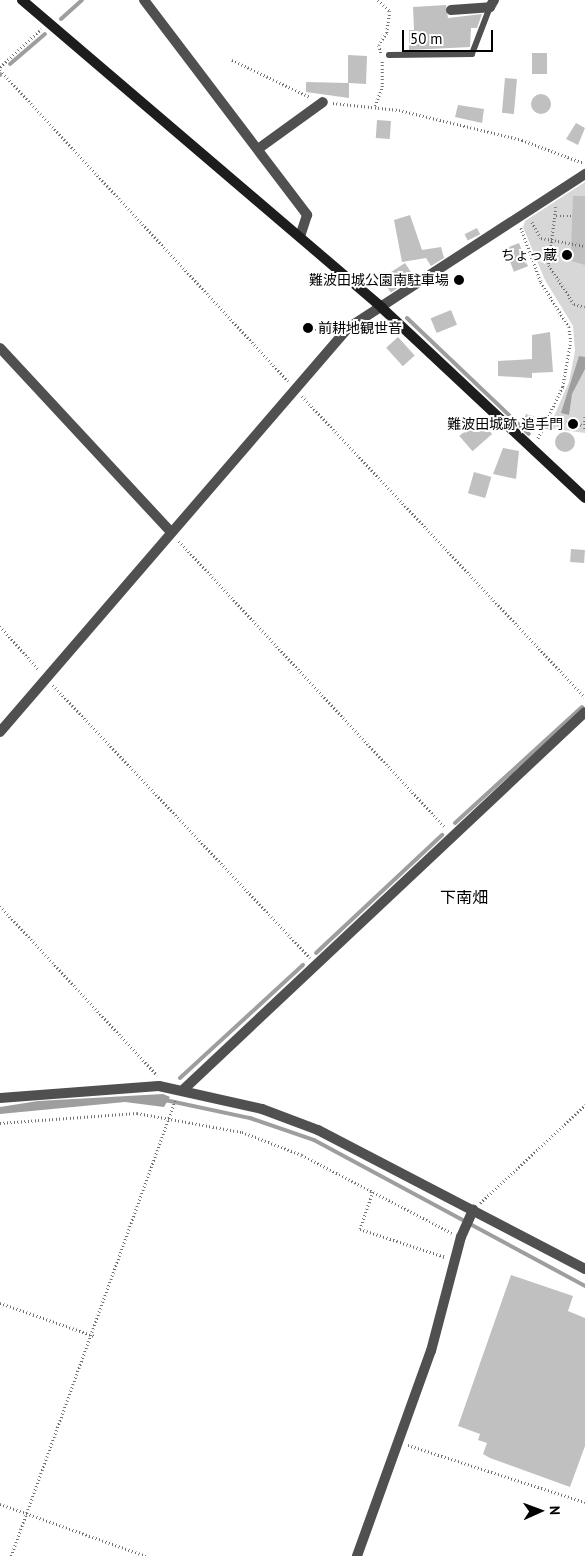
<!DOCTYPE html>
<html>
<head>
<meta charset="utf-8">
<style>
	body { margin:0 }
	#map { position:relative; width:585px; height:1556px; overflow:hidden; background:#fff; font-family:"PT Sans","Noto Sans JP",sans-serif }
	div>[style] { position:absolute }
	.green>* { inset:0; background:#d7d7d7 }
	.water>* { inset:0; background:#9e9e9e }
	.stream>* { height:4px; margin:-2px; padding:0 2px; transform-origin:2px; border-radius:2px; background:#9e9e9e }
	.building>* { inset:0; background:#c0c0c0; transform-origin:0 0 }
	.round { border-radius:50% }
	.path>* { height:2.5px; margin-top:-1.25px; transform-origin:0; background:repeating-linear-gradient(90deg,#727272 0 1px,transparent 0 3.5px) }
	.lane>* { height:5.5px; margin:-2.75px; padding:0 2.75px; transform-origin:2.75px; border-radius:2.75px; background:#505050 }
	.street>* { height:10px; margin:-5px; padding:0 5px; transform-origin:5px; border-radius:5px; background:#505050 }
	.secondary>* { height:10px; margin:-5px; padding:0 5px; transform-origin:5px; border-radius:5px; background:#1d1d1d }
	.dots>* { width:14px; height:14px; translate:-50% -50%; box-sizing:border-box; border:2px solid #fff; border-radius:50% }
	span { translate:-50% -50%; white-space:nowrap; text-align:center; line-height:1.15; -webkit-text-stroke:4px #fff; paint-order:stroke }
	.poi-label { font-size:14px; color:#000 }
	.right { translate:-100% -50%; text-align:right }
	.left { translate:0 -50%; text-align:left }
	.quarter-label { font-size:16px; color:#000 }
	.north { position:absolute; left:515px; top:1486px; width:50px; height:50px; -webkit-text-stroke:4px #fff; paint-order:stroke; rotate:88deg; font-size:14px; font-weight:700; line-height:20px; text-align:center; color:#000 }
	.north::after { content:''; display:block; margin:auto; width:18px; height:22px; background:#000; clip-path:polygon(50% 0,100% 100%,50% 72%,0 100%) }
	.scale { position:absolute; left:402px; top:30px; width:91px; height:22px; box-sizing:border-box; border:2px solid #000; border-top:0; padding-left:6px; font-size:15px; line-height:18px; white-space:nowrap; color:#000; -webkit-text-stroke:4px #fff; paint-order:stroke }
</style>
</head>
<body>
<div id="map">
	<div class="green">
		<div style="clip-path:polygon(585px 182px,585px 433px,549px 428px,569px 382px,575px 351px,573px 326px,545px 280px,523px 227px,525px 221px)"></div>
	</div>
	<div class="water">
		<div style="clip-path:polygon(579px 356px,585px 357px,585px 369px,572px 394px,569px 415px,561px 413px)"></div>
		<div style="clip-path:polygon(163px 1094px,170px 1097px,164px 1107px,125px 1102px,0 1114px,0 1107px,38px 1101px)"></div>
	</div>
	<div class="stream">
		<div style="left:61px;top:19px;width:28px;rotate:-42deg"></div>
		<div style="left:10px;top:64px;width:46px;rotate:-40.6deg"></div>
		<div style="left:0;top:75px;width:1px;rotate:-90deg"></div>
		<div style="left:407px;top:318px;width:168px;rotate:43.6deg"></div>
		<div style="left:455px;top:823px;width:172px;rotate:-42.4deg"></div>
		<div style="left:316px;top:953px;width:173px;rotate:-43.1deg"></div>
		<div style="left:180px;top:1078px;width:167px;rotate:-42.6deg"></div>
		<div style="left:165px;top:1100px;width:87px;rotate:12deg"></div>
		<div style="left:250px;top:1118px;width:68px;rotate:19deg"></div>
		<div style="left:314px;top:1140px;width:308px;rotate:28.3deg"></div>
	</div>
	<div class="building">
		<div style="clip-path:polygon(446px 5px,448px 18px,482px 14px,477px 28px,471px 28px,470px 47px,409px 50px,409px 30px,414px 30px,413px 7px)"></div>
		<div style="left:532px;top:53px;width:15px;height:21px"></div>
		<div style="clip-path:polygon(348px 55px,367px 56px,366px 84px,349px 83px,349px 98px,306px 92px,306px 82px,348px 83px)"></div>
		<div style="left:505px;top:78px;width:12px;height:35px;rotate:5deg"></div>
		<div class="round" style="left:531px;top:94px;width:20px;height:20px"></div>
		<div style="clip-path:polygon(458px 105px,484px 109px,482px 123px,455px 117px)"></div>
		<div style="left:377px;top:120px;width:14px;height:18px;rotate:4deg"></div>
		<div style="clip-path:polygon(576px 123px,585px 128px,578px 145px,566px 139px)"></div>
		<div style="clip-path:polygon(573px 196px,585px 196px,585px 265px,561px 258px,563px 249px,571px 250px)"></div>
		<div style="clip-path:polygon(410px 215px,422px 250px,441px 247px,444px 258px,431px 266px,426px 258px,402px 262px,394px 220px)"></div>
		<div style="left:477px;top:228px;width:7px;height:14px;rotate:63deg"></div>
		<div style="left:519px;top:243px;width:25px;height:15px;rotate:69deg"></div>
		<div style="left:405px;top:263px;width:17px;height:28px;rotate:57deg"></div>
		<div style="left:451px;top:310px;width:16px;height:22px;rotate:68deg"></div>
		<div style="clip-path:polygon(550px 332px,553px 372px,532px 373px,532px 378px,498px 376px,498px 361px,532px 359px,532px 335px)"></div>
		<div style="left:398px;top:337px;width:25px;height:16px;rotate:48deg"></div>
		<div style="clip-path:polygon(526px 414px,553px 422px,551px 430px,523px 423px)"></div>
		<div style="left:479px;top:419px;width:20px;height:26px;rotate:49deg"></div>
		<div class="round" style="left:555px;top:432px;width:20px;height:20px"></div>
		<div style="clip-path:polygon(503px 448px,519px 451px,516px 479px,493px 474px)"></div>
		<div style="left:474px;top:472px;width:18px;height:22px;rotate:16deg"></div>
		<div style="left:571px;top:549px;width:14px;height:13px;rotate:4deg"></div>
		<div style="clip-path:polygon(511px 1275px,573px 1296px,568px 1311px,585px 1318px,585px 1446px,570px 1487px,490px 1458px,483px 1454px,487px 1443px,478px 1440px,480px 1434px,458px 1426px)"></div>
	</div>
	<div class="path">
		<div style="left:378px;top:0;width:16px;rotate:43deg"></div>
		<div style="left:390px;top:11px;width:22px;rotate:98deg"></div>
		<div style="left:387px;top:33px;width:14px;rotate:124deg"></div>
		<div style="left:379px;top:45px;width:9px;rotate:77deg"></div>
		<div style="left:232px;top:60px;width:86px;rotate:25.4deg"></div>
		<div style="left:0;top:67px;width:56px;rotate:-42.8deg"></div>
		<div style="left:0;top:70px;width:424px;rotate:47.2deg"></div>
		<div style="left:333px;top:103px;width:66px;rotate:6.1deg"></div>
		<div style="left:399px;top:110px;width:127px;rotate:13.7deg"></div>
		<div style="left:522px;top:140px;width:66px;rotate:20.4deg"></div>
		<div style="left:375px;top:106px;width:20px;rotate:-70deg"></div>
		<div style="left:382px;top:87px;width:27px;rotate:-90deg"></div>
		<div style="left:556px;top:207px;width:58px;rotate:96.9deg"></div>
		<div style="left:549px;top:265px;width:46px;rotate:57.3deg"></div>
		<div style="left:574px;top:304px;width:11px;rotate:15deg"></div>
		<div style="left:556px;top:216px;width:16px"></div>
		<div style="left:532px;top:222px;width:18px;rotate:61deg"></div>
		<div style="left:541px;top:238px;width:45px;rotate:10.3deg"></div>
		<div style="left:521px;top:228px;width:58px;rotate:69.7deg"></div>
		<div style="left:541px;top:282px;width:53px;rotate:58.1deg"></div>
		<div style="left:569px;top:327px;width:14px;rotate:82deg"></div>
		<div style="left:571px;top:341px;width:47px;rotate:99.9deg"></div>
		<div style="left:563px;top:387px;width:58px;rotate:115.7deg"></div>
		<div style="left:311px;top:329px;width:23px;rotate:-5deg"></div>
		<div style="left:302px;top:396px;width:413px;rotate:46.8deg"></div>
		<div style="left:585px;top:417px;width:12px;rotate:90deg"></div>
		<div style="left:549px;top:419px;width:20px;rotate:11deg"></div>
		<div style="left:577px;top:424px;width:6px;rotate:9deg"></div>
		<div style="left:179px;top:541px;width:392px;rotate:47.1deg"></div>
		<div style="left:0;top:626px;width:59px;rotate:48.4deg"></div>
		<div style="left:53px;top:685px;width:375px;rotate:46.7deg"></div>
		<div style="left:0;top:906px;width:231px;rotate:47.1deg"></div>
		<div style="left:0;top:1123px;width:137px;rotate:-4.2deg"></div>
		<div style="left:137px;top:1113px;width:107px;rotate:10.3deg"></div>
		<div style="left:242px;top:1132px;width:64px;rotate:21deg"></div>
		<div style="left:302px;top:1155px;width:169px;rotate:27.5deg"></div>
		<div style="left:373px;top:1192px;width:39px;rotate:109deg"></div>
		<div style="left:360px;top:1229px;width:89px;rotate:18.2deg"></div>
		<div style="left:480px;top:1203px;width:144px;rotate:-43deg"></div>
		<div style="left:0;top:1303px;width:100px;rotate:19.3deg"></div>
		<div style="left:408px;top:1445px;width:186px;rotate:17.9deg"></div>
		<div style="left:0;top:1504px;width:155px;rotate:19.6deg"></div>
		<div style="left:11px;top:1556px;width:484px;rotate:-70.2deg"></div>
	</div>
	<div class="lane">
		<div style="left:389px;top:55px;width:83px;rotate:-0.7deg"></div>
		<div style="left:472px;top:54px;width:50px;rotate:-69deg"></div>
	</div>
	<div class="street">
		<div style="left:144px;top:0;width:270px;rotate:52.8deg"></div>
		<div style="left:307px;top:215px;width:23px;rotate:108deg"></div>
		<div style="left:451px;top:10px;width:39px;rotate:-4deg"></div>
		<div style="left:490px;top:7px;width:8px;rotate:-60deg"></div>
		<div style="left:258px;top:149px;width:80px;rotate:-35.9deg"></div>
		<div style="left:0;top:348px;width:251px;rotate:47.1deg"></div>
		<div style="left:0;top:732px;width:533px;rotate:-49.26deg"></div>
		<div style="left:348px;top:328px;width:283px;rotate:-33deg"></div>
		<div style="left:184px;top:1089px;width:550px;rotate:-43.23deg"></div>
		<div style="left:0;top:1098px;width:159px;rotate:-4.3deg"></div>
		<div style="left:159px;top:1086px;width:106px;rotate:12.6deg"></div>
		<div style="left:262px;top:1109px;width:60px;rotate:20.6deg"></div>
		<div style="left:318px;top:1130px;width:301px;rotate:27.5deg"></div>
		<div style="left:357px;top:1556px;width:218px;rotate:-70.2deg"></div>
		<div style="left:431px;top:1351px;width:118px;rotate:-75.3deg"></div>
		<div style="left:461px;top:1237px;width:30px;rotate:-66deg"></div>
	</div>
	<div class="secondary">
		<div style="left:22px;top:0;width:474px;rotate:40.5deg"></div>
		<div style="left:382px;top:308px;width:278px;rotate:43.1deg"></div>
	</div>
	<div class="dots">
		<div style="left:567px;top:255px;background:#000"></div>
		<div style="left:459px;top:280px;background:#000"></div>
		<div style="left:308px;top:328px;background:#000"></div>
		<div style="left:573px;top:424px;background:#000"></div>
	</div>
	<div class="poi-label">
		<span class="right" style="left:557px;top:255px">ちょっ蔵</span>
		<span class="right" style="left:449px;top:280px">難波田城公園南駐車場</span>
		<span class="left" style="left:318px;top:328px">前耕地観世音</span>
		<span class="right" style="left:563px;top:424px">難波田城跡 追手門</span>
	</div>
	<div class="quarter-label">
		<span style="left:464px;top:897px">下南畑</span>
	</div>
	<div class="north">N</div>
	<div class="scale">50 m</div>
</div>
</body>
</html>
